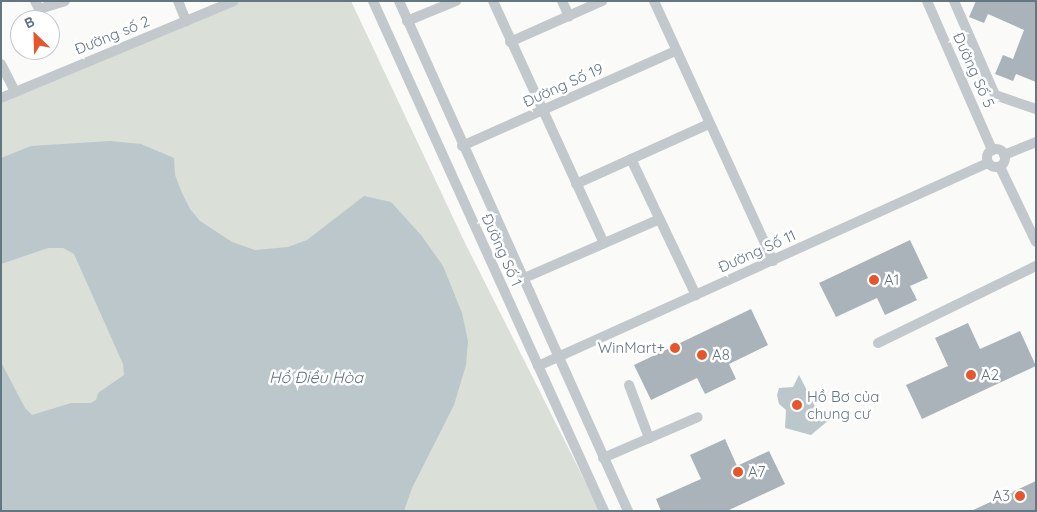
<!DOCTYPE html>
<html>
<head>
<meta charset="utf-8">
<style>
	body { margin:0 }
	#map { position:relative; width:1037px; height:512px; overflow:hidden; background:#fafaf8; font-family:Quicksand,sans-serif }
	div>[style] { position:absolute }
	.green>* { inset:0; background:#dadfd7 }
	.water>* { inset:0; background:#bbc7cb }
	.building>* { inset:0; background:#aab3b9 }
	.street>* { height:10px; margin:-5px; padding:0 5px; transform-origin:5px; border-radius:5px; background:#c3c8cc }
	.street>.ring { margin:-5px; padding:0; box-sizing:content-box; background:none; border:10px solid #c3c8cc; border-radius:50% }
	.dots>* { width:14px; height:14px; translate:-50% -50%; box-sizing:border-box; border:2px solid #fff; border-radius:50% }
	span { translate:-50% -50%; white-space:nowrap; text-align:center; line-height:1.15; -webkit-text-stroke:5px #fff; paint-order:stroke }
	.street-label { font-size:15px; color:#657683 }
	.poi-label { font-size:15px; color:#657683 }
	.left { translate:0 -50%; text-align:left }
	.right { translate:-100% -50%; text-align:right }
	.water-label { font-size:16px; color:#60757c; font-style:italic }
	.frame { position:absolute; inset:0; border:2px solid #657683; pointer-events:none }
	.north { position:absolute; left:10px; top:10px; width:50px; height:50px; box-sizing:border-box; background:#fff; border:1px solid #c1c8cd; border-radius:50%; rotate:336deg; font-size:14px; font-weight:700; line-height:20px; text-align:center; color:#657683 }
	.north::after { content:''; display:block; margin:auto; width:18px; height:22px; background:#e4572e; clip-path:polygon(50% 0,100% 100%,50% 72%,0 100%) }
</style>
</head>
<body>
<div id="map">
	<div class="green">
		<div style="clip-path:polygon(233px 1px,351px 1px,465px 243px,600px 511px,1px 511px,1px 102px)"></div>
	</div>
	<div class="water">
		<div style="clip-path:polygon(110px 141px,141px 144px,174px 158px,175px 175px,182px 193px,190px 209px,200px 221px,232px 242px,255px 250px,288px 247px,307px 240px,364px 196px,391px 202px,421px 235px,443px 266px,462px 313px,468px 341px,466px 365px,454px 405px,412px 488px,404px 511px,1px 511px,1px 362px,25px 408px,32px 415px,71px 403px,91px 403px,96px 400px,98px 393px,124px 375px,123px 364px,74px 254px,63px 248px,48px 248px,1px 264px,1px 158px,31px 146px)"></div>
		<div style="clip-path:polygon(799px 375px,815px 406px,829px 420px,811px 435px,785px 428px,786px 410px,779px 404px,777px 395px,779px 388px,793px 387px)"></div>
	</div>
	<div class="building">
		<div style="clip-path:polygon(976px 1px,1036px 1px,1036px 82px,1016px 74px,1013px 81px,995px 74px,1003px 55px,1013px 59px,1024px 30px,988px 14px,984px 23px,969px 17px)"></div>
		<div style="clip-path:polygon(910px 240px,928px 278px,910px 286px,917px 300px,885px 315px,877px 298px,836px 317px,819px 283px)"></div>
		<div style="clip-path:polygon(751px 309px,768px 345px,729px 364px,736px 379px,705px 394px,697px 378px,651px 400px,634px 365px)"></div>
		<div style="clip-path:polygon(968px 323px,980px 349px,1020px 331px,1036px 366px,922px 419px,906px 385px,948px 366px,935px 338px)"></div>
		<div style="clip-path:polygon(725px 439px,737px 466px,769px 451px,785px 484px,727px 511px,661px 511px,656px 499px,701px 479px,690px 455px)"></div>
		<div style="clip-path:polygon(1036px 481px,1036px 511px,971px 511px)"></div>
	</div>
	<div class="street">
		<div style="left:35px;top:1px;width:9px;rotate:63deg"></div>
		<div style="left:39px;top:9px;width:27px;rotate:-17deg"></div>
		<div style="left:178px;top:1px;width:22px;rotate:68deg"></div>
		<div style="left:373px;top:1px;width:560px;rotate:65.63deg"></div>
		<div style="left:399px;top:1px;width:559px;rotate:65.82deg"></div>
		<div style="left:493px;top:1px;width:264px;rotate:65.4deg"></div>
		<div style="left:562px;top:1px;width:17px;rotate:65deg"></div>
		<div style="left:654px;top:1px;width:286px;rotate:65.4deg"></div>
		<div style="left:927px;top:1px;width:163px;rotate:66.4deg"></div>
		<div style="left:954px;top:1px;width:103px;rotate:66.4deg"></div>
		<div style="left:995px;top:95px;width:43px;rotate:18.9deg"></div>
		<div style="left:407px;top:21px;width:53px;rotate:-22.2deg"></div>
		<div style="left:510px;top:42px;width:101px;rotate:-24deg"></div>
		<div style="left:1px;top:64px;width:30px;rotate:63deg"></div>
		<div style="left:1px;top:98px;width:252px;rotate:-22.6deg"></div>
		<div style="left:462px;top:146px;width:233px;rotate:-24deg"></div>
		<div class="ring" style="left:987px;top:149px;width:8px;height:8px"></div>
		<div style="left:1004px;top:155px;width:35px;rotate:-22deg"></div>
		<div style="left:631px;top:159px;width:151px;rotate:64.5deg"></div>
		<div style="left:1000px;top:167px;width:83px;rotate:64.4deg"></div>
		<div style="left:576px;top:184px;width:146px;rotate:-24.3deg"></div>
		<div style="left:522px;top:279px;width:150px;rotate:-23.5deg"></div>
		<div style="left:878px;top:343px;width:176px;rotate:-26deg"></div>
		<div style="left:538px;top:366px;width:494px;rotate:-24.3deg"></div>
		<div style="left:629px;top:385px;width:57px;rotate:69.3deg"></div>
		<div style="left:603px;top:458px;width:103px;rotate:-23.3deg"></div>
	</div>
	<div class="dots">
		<div style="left:874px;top:280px;background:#e4572e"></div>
		<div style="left:675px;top:348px;background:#e4572e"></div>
		<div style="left:702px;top:355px;background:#e4572e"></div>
		<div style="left:971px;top:375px;background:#e4572e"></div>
		<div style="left:797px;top:405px;background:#e4572e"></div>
		<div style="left:738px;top:472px;background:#e4572e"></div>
		<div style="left:1020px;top:496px;background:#e4572e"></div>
	</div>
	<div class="street-label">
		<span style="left:112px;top:35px;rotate:-22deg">Đường số 2</span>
		<span style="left:974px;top:70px;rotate:66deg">Đường Số 5</span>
		<span style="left:563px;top:85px;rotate:-24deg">Đường Số 19</span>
		<span style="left:502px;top:250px;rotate:66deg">Đường Số 1</span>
		<span style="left:757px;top:251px;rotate:-24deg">Đường Số 11</span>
	</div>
	<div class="poi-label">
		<span class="left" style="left:884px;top:280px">A1</span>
		<span class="right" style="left:665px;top:348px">WinMart+</span>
		<span class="left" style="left:712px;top:355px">A8</span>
		<span class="left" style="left:981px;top:375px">A2</span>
		<span class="left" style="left:807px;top:405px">Hồ Bơ của<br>chung cư</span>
		<span class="left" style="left:748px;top:472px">A7</span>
		<span class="right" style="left:1010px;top:496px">A3</span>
	</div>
	<div class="water-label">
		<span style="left:316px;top:377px">Hồ Điều Hòa</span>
	</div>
	<div class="frame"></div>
	<div class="north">B</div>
</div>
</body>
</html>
